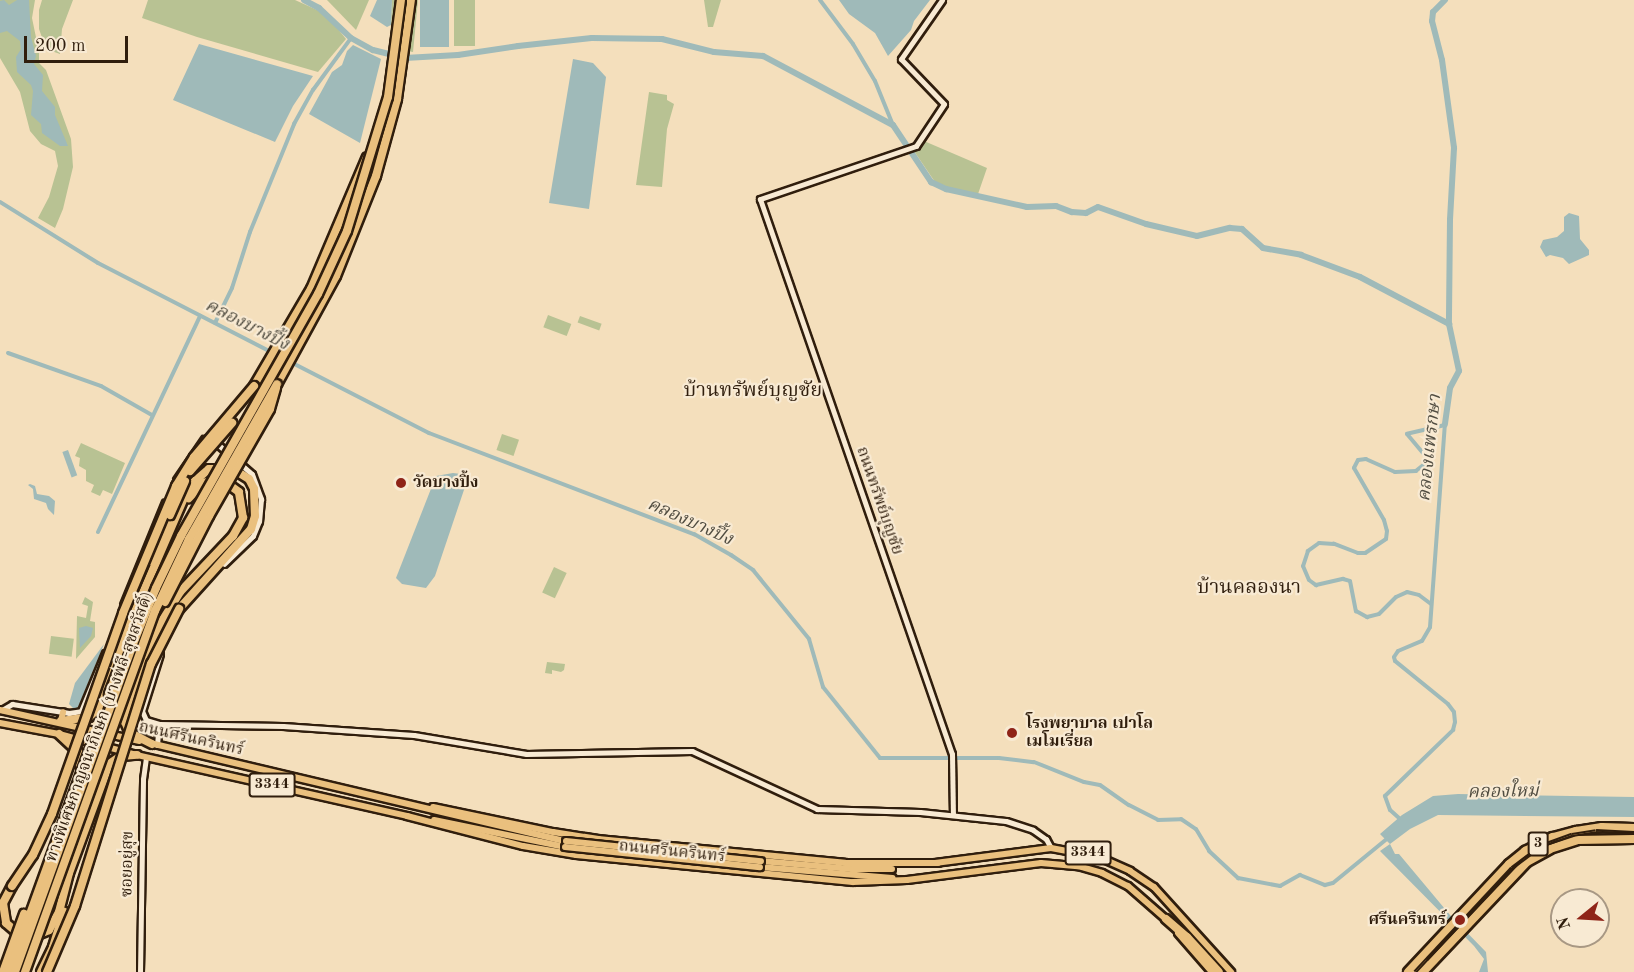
<!DOCTYPE html>
<html>
<head>
<meta charset="utf-8">
<style>
	body { margin:0 }
	#map { position:relative; width:1634px; height:972px; overflow:hidden; background:#f4dfbc; font-family:"Old Standard TT","Noto Serif Thai",serif }
	div>[style] { position:absolute }
	.green>* { inset:0; background:#b8c293; transform-origin:0 0 }
	.water>* { inset:0; background:#9fbab9; transform-origin:0 0 }
	.canal>* { height:4px; margin:-2px; padding:0 2px; transform-origin:2px; border-radius:2px; background:#9fbab9 }
	.river>* { height:6px; margin:-3px; padding:0 3px; transform-origin:3px; border-radius:3px; background:#9fbab9 }
	.roads { filter:drop-shadow(2px 0 #301e0d) drop-shadow(-2px 0 #301e0d) drop-shadow(0 2px #301e0d) drop-shadow(0 -2px #301e0d) }
	.secondary>* { height:5px; margin:-2.5px; padding:0 2.5px; transform-origin:2.5px; border-radius:2.5px; background:#f8ead3 }
	.primary>* { height:6px; margin:-3px; padding:0 3px; transform-origin:3px; border-radius:3px; background:#eac07e }
	.highway>* { height:8px; margin:-4px; padding:0 4px; transform-origin:4px; border-radius:4px; background:#eac07e }
	.rail>* { height:4px; margin-top:-2px; transform-origin:0; background:repeating-linear-gradient(90deg,#f8ead3 0 4.5px,#301e0d 0 9px); box-sizing:border-box; border-block:2px solid #301e0d }
	.bridges { filter:drop-shadow(2px 0 #301e0d) drop-shadow(-2px 0 #301e0d) drop-shadow(0 2px #301e0d) drop-shadow(0 -2px #301e0d) }
	.primary-bridge>* { height:6px; margin:-3px; padding:0 3px; transform-origin:3px; border-radius:3px; background:#eac07e }
	.highway-bridge>* { height:8px; margin:-4px; padding:0 4px; transform-origin:4px; border-radius:4px; background:#eac07e }
	.dots>* { width:16px; height:16px; translate:-50% -50%; box-sizing:border-box; border:3px solid #f8ead3; border-radius:50% }
	span { translate:-50% -50%; white-space:nowrap; text-align:center; line-height:1.15; -webkit-text-stroke:4.5px #f8ead3; paint-order:stroke }
	.shield-label span { padding:2px 4px; background:#f8ead3; border:2px solid; border-radius:4px; -webkit-text-stroke-width:0 }
	.shield-label { font-size:15px; color:#301e0d; font-weight:700 }
	.poi-label { font-size:16px; color:#301e0d; font-weight:700 }
	.left { translate:0 -50%; text-align:left }
	.right { translate:-100% -50%; text-align:right }
	.street-label { font-size:16px; color:#301e0d }
	.water-label { font-size:18px; color:#514d41; font-style:italic }
	.quarter-label { font-size:20px; color:#301e0d }
	.north { position:absolute; left:1550px; top:888px; width:60px; height:60px; box-sizing:border-box; background:#f8ead3; border:2px solid #a89884; border-radius:50%; rotate:252deg; font-size:16px; font-weight:700; line-height:24px; text-align:center; color:#301e0d }
	.north::after { content:''; display:block; margin:auto; width:21px; height:27px; background:#8f2418; clip-path:polygon(50% 0,100% 100%,50% 72%,0 100%) }
	.scale { position:absolute; left:24px; top:36px; width:104px; height:27px; box-sizing:border-box; border:3px solid #301e0d; border-top:0; padding-left:8px; font-size:18px; line-height:21px; white-space:nowrap; color:#301e0d; -webkit-text-stroke:4px #f8ead3; paint-order:stroke }
</style>
</head>
<body>
<div id="map">
	<div class="green">
		<div style="clip-path:polygon(0 0,35px 0,32px 18px,39px 52px,39px 63px,46px 70px,71px 139px,73px 167px,63px 209px,55px 228px,38px 218px,49px 197px,58px 166px,55px 151px,41px 144px,30px 131px,20px 92px,0 58px)"></div>
		<div style="clip-path:polygon(42px 0,73px 0,62px 29px,60px 54px,46px 49px,39px 29px,39px 10px)"></div>
		<div style="clip-path:polygon(148px 0,295px 0,326px 14px,346px 39px,318px 72px,197px 37px,142px 18px)"></div>
		<div style="clip-path:polygon(327px 0,369px 0,356px 30px)"></div>
		<div style="clip-path:polygon(392px 0,418px 0,413px 52px,390px 48px)"></div>
		<div style="left:454px;top:0;width:21px;height:46px"></div>
		<div style="clip-path:polygon(704px 0,721px 0,713px 27px,708px 27px)"></div>
		<div style="clip-path:polygon(649px 92px,667px 95px,667px 100px,674px 104px,667px 129px,662px 187px,636px 185px)"></div>
		<div style="clip-path:polygon(924px 141px,987px 168px,978px 194px,947px 188px,935px 182px,914px 151px)"></div>
		<div style="left:548px;top:315px;width:25px;height:13px;rotate:21deg"></div>
		<div style="left:580px;top:316px;width:23px;height:7px;rotate:20deg"></div>
		<div style="left:502px;top:434px;width:18px;height:17px;rotate:19deg"></div>
		<div style="clip-path:polygon(81px 443px,125px 463px,112px 494px,103px 490px,100px 496px,91px 492px,94px 485px,86px 481px,86px 470px,79px 466px,80px 458px,75px 456px)"></div>
		<div style="left:554px;top:567px;width:14px;height:28px;rotate:25deg"></div>
		<div style="clip-path:polygon(85px 597px,93px 602px,90px 621px,95px 622px,95px 637px,76px 659px,77px 616px,86px 618px,88px 606px,82px 604px)"></div>
		<div style="left:51px;top:636px;width:23px;height:18px;rotate:7deg"></div>
		<div style="clip-path:polygon(547px 662px,565px 664px,564px 670px,561px 672px,552px 670px,552px 674px,545px 673px)"></div>
	</div>
	<div class="water">
		<div style="clip-path:polygon(4px 0,9px 5px,17px 0,29px 0,31px 37px,36px 56px,34px 64px,43px 75px,42px 91px,55px 107px,55px 115px,68px 146px,60px 146px,42px 133px,41px 124px,31px 115px,33px 91px,31px 85px,17px 72px,16px 57px,21px 49px,20px 41px,7px 31px,0 33px,0 1px)"></div>
		<div style="clip-path:polygon(377px 0,392px 0,391px 25px,387px 27px,370px 16px)"></div>
		<div style="left:420px;top:0;width:29px;height:47px"></div>
		<div style="clip-path:polygon(839px 0,930px 0,914px 21px,911px 30px,888px 56px,875px 33px,849px 14px)"></div>
		<div style="clip-path:polygon(199px 44px,313px 76px,293px 106px,275px 142px,173px 100px)"></div>
		<div style="clip-path:polygon(353px 45px,381px 59px,360px 143px,309px 114px,332px 72px,342px 65px,347px 51px)"></div>
		<div style="clip-path:polygon(573px 59px,593px 63px,606px 77px,589px 209px,549px 203px)"></div>
		<div style="clip-path:polygon(1569px 213px,1579px 216px,1580px 239px,1589px 250px,1589px 255px,1569px 264px,1563px 258px,1550px 255px,1546px 257px,1540px 247px,1543px 240px,1557px 237px,1564px 231px,1564px 217px)"></div>
		<div style="left:68px;top:450px;width:27px;height:6px;rotate:70deg"></div>
		<div style="clip-path:polygon(453px 473px,469px 475px,435px 576px,426px 588px,402px 584px,396px 578px,436px 476px)"></div>
		<div style="clip-path:polygon(30px 484px,35px 486px,37px 494px,49px 496px,55px 501px,54px 515px,48px 509px,46px 503px,34px 499px,33px 489px,28px 485px)"></div>
		<div style="clip-path:polygon(86px 626px,93px 628px,91px 636px,80px 648px,79px 628px)"></div>
		<div style="clip-path:polygon(104px 644px,79px 705px,77px 708px,73px 708px,69px 704px,75px 683px)"></div>
		<div style="clip-path:polygon(1458px 794px,1634px 797px,1634px 817px,1438px 815px,1410px 829px,1390px 844px,1395px 854px,1399px 854px,1450px 915px,1486px 952px,1488px 972px,1479px 972px,1484px 959px,1474px 946px,1380px 851px,1390px 844px,1380px 834px,1402px 815px,1433px 796px)"></div>
	</div>
	<div class="canal">
		<div style="left:820px;top:0;width:55px;rotate:53.1deg"></div>
		<div style="left:853px;top:44px;width:43px;rotate:59.3deg"></div>
		<div style="left:875px;top:81px;width:48px;rotate:67.8deg"></div>
		<div style="left:0;top:202px;width:115px;rotate:31.9deg"></div>
		<div style="left:98px;top:263px;width:372px;rotate:27.2deg"></div>
		<div style="left:429px;top:433px;width:284px;rotate:20.9deg"></div>
		<div style="left:694px;top:534px;width:43px;rotate:29.6deg"></div>
		<div style="left:731px;top:555px;width:27px;rotate:34deg"></div>
		<div style="left:753px;top:570px;width:89px;rotate:50.9deg"></div>
		<div style="left:809px;top:639px;width:50px;rotate:73.7deg"></div>
		<div style="left:823px;top:687px;width:91px;rotate:51.2deg"></div>
		<div style="left:880px;top:758px;width:119px"></div>
		<div style="left:999px;top:758px;width:35px;rotate:7deg"></div>
		<div style="left:1034px;top:762px;width:54px;rotate:21.8deg"></div>
		<div style="left:1084px;top:782px;width:16px;rotate:11deg"></div>
		<div style="left:1100px;top:785px;width:35px;rotate:35deg"></div>
		<div style="left:1129px;top:805px;width:33px;rotate:27deg"></div>
		<div style="left:1158px;top:820px;width:23px;rotate:-2deg"></div>
		<div style="left:1181px;top:819px;width:18px;rotate:34deg"></div>
		<div style="left:1196px;top:829px;width:26px;rotate:59deg"></div>
		<div style="left:1209px;top:851px;width:40px;rotate:43deg"></div>
		<div style="left:1238px;top:878px;width:43px;rotate:10.8deg"></div>
		<div style="left:1280px;top:886px;width:23px;rotate:-29deg"></div>
		<div style="left:1300px;top:875px;width:27px;rotate:22deg"></div>
		<div style="left:1325px;top:885px;width:8px;rotate:-14deg"></div>
		<div style="left:1333px;top:883px;width:71px;rotate:-39.3deg"></div>
		<div style="left:215px;top:323px;width:39px;rotate:-64deg"></div>
		<div style="left:232px;top:288px;width:59px;rotate:-72.2deg"></div>
		<div style="left:250px;top:232px;width:117px;rotate:-67.8deg"></div>
		<div style="left:294px;top:124px;width:39px;rotate:-61deg"></div>
		<div style="left:313px;top:90px;width:64px;rotate:-53.8deg"></div>
		<div style="left:8px;top:353px;width:99px;rotate:19.5deg"></div>
		<div style="left:101px;top:386px;width:59px;rotate:29.6deg"></div>
		<div style="left:98px;top:532px;width:239px;rotate:-64.7deg"></div>
		<div style="left:1399px;top:818px;width:12px;rotate:-138deg"></div>
		<div style="left:1390px;top:810px;width:15px;rotate:-110deg"></div>
		<div style="left:1385px;top:796px;width:95px;rotate:-44.1deg"></div>
		<div style="left:1453px;top:730px;width:8px;rotate:-76deg"></div>
		<div style="left:1455px;top:722px;width:10px;rotate:-96deg"></div>
		<div style="left:1454px;top:712px;width:10px;rotate:-127deg"></div>
		<div style="left:1448px;top:704px;width:68px;rotate:-140.9deg"></div>
		<div style="left:1395px;top:661px;width:4px;rotate:-104deg"></div>
		<div style="left:1394px;top:657px;width:7px;rotate:-56deg"></div>
		<div style="left:1398px;top:651px;width:26px;rotate:-23deg"></div>
		<div style="left:1422px;top:641px;width:16px;rotate:-60deg"></div>
		<div style="left:1430px;top:627px;width:203px;rotate:-85.8deg"></div>
		<div style="left:1445px;top:425px;width:39px;rotate:167deg"></div>
		<div style="left:1407px;top:434px;width:30px;rotate:50deg"></div>
		<div style="left:1426px;top:457px;width:5px;rotate:79deg"></div>
		<div style="left:1427px;top:462px;width:14px;rotate:141deg"></div>
		<div style="left:1416px;top:471px;width:21px;rotate:177deg"></div>
		<div style="left:1395px;top:472px;width:32px;rotate:-156deg"></div>
		<div style="left:1366px;top:459px;width:8px;rotate:173deg"></div>
		<div style="left:1358px;top:460px;width:9px;rotate:117deg"></div>
		<div style="left:1354px;top:468px;width:60px;rotate:60deg"></div>
		<div style="left:1384px;top:520px;width:11px;rotate:75deg"></div>
		<div style="left:1387px;top:531px;width:8px;rotate:97deg"></div>
		<div style="left:1386px;top:539px;width:25px;rotate:146deg"></div>
		<div style="left:1365px;top:553px;width:7px;rotate:180deg"></div>
		<div style="left:1358px;top:553px;width:26px;rotate:-159deg"></div>
		<div style="left:1334px;top:544px;width:15px;rotate:-176deg"></div>
		<div style="left:1319px;top:543px;width:14px;rotate:144deg"></div>
		<div style="left:1308px;top:551px;width:16px;rotate:108deg"></div>
		<div style="left:1303px;top:566px;width:15px;rotate:67deg"></div>
		<div style="left:1309px;top:580px;width:9px;rotate:36deg"></div>
		<div style="left:1316px;top:585px;width:28px;rotate:-13deg"></div>
		<div style="left:1343px;top:579px;width:7px;rotate:16deg"></div>
		<div style="left:1350px;top:581px;width:31px;rotate:79deg"></div>
		<div style="left:1356px;top:611px;width:13px;rotate:29deg"></div>
		<div style="left:1367px;top:617px;width:12px;rotate:-14deg"></div>
		<div style="left:1379px;top:614px;width:24px;rotate:-45deg"></div>
		<div style="left:1396px;top:597px;width:12px;rotate:-24deg"></div>
		<div style="left:1407px;top:592px;width:12px;rotate:14deg"></div>
		<div style="left:1419px;top:595px;width:15px;rotate:37deg"></div>
	</div>
	<div class="river">
		<div style="left:304px;top:0;width:17px;rotate:28deg"></div>
		<div style="left:319px;top:8px;width:44px;rotate:43.2deg"></div>
		<div style="left:351px;top:38px;width:25px;rotate:29deg"></div>
		<div style="left:373px;top:50px;width:33px;rotate:14deg"></div>
		<div style="left:405px;top:58px;width:53px;rotate:-3.2deg"></div>
		<div style="left:458px;top:55px;width:61px;rotate:-8.5deg"></div>
		<div style="left:518px;top:46px;width:74px;rotate:-6.2deg"></div>
		<div style="left:592px;top:38px;width:70px;rotate:0.8deg"></div>
		<div style="left:662px;top:39px;width:54px;rotate:14deg"></div>
		<div style="left:714px;top:52px;width:49px;rotate:4.7deg"></div>
		<div style="left:763px;top:56px;width:147px;rotate:28deg"></div>
		<div style="left:893px;top:125px;width:69px;rotate:56.3deg"></div>
		<div style="left:931px;top:182px;width:17px;rotate:25deg"></div>
		<div style="left:946px;top:189px;width:83px;rotate:12.5deg"></div>
		<div style="left:1027px;top:207px;width:29px;rotate:-2deg"></div>
		<div style="left:1056px;top:206px;width:17px;rotate:21deg"></div>
		<div style="left:1072px;top:212px;width:14px;rotate:4deg"></div>
		<div style="left:1086px;top:213px;width:13px;rotate:-27deg"></div>
		<div style="left:1098px;top:207px;width:51px;rotate:19.5deg"></div>
		<div style="left:1146px;top:224px;width:52px;rotate:13.2deg"></div>
		<div style="left:1197px;top:236px;width:34px;rotate:-14deg"></div>
		<div style="left:1230px;top:228px;width:12px;rotate:5deg"></div>
		<div style="left:1242px;top:229px;width:28px;rotate:42deg"></div>
		<div style="left:1263px;top:248px;width:39px;rotate:10deg"></div>
		<div style="left:1301px;top:255px;width:63px;rotate:20.4deg"></div>
		<div style="left:1360px;top:277px;width:101px;rotate:27.8deg"></div>
		<div style="left:1445px;top:0;width:17px;rotate:135deg"></div>
		<div style="left:1433px;top:12px;width:9px;rotate:96deg"></div>
		<div style="left:1432px;top:21px;width:40px;rotate:75.6deg"></div>
		<div style="left:1442px;top:60px;width:89px;rotate:82.2deg"></div>
		<div style="left:1454px;top:148px;width:72px;rotate:93.2deg"></div>
		<div style="left:1450px;top:220px;width:104px;rotate:90.6deg"></div>
		<div style="left:1449px;top:324px;width:48px;rotate:78deg"></div>
		<div style="left:1459px;top:371px;width:19px;rotate:118deg"></div>
		<div style="left:1450px;top:388px;width:37px;rotate:98deg"></div>
	</div>
	<div class="roads">
		<div class="secondary">
			<div style="left:942px;top:0;width:72px;rotate:124.8deg"></div>
			<div style="left:901px;top:59px;width:62px;rotate:46.3deg"></div>
			<div style="left:944px;top:104px;width:50px;rotate:123.7deg"></div>
			<div style="left:916px;top:146px;width:165px;rotate:161.2deg"></div>
			<div style="left:760px;top:199px;width:587px;rotate:70.92deg"></div>
			<div style="left:952px;top:754px;width:61px;rotate:89.1deg"></div>
			<div style="left:214px;top:441px;width:50px;rotate:41deg"></div>
			<div style="left:252px;top:474px;width:27px;rotate:70deg"></div>
			<div style="left:261px;top:499px;width:22px;rotate:95deg"></div>
			<div style="left:259px;top:521px;width:16px;rotate:112deg"></div>
			<div style="left:253px;top:536px;width:40px;rotate:136deg"></div>
			<div style="left:176px;top:480px;width:50px;rotate:-55.7deg"></div>
			<div style="left:123px;top:605px;width:111px;rotate:-67.8deg"></div>
			<div style="left:2px;top:710px;width:12px;rotate:-31deg"></div>
			<div style="left:12px;top:704px;width:58px;rotate:9deg"></div>
			<div style="left:69px;top:713px;width:12px;rotate:-9deg"></div>
			<div style="left:81px;top:711px;width:63px;rotate:-67.5deg"></div>
			<div style="left:159px;top:724px;width:14px;rotate:-163deg"></div>
			<div style="left:146px;top:720px;width:10px;rotate:-114deg"></div>
			<div style="left:142px;top:711px;width:60px;rotate:-72.5deg"></div>
			<div style="left:157px;top:745px;width:21px;rotate:-85deg"></div>
			<div style="left:159px;top:724px;width:124px;rotate:0.9deg"></div>
			<div style="left:283px;top:726px;width:131px;rotate:3.9deg"></div>
			<div style="left:414px;top:735px;width:114px;rotate:9.6deg"></div>
			<div style="left:526px;top:754px;width:166px;rotate:-1deg"></div>
			<div style="left:692px;top:751px;width:138px;rotate:24.9deg"></div>
			<div style="left:817px;top:809px;width:103px;rotate:1.7deg"></div>
			<div style="left:920px;top:812px;width:86px;rotate:6deg"></div>
			<div style="left:1006px;top:821px;width:28px;rotate:18deg"></div>
			<div style="left:1033px;top:830px;width:16px;rotate:35deg"></div>
			<div style="left:1046px;top:839px;width:10px;rotate:61deg"></div>
			<div style="left:140px;top:972px;width:193px;rotate:-89.1deg"></div>
			<div style="left:143px;top:779px;width:22px;rotate:-82deg"></div>
		</div>
		<div class="primary">
			<div style="left:0;top:710px;width:143px;rotate:12.5deg"></div>
			<div style="left:61px;top:721px;width:9px;rotate:-77deg"></div>
			<div style="left:0;top:723px;width:60px;rotate:10.6deg"></div>
			<div style="left:59px;top:734px;width:81px;rotate:15.1deg"></div>
			<div style="left:137px;top:755px;width:277px;rotate:12.7deg"></div>
			<div style="left:407px;top:816px;width:120px;rotate:14.5deg"></div>
			<div style="left:523px;top:846px;width:54px;rotate:9.6deg"></div>
			<div style="left:576px;top:855px;width:278px;rotate:5.6deg"></div>
			<div style="left:853px;top:882px;width:54px;rotate:-2.1deg"></div>
			<div style="left:907px;top:880px;width:135px;rotate:-7.2deg"></div>
			<div style="left:1041px;top:863px;width:37px;rotate:5deg"></div>
			<div style="left:1078px;top:866px;width:25px;rotate:16deg"></div>
			<div style="left:1102px;top:873px;width:29px;rotate:27deg"></div>
			<div style="left:1128px;top:886px;width:52px;rotate:41.1deg"></div>
			<div style="left:150px;top:743px;width:427px;rotate:13.3deg"></div>
			<div style="left:433px;top:807px;width:123px;rotate:11.8deg"></div>
			<div style="left:553px;top:832px;width:46px;rotate:8.8deg"></div>
			<div style="left:598px;top:839px;width:248px;rotate:5.5deg"></div>
			<div style="left:845px;top:863px;width:93px"></div>
			<div style="left:434px;top:820px;width:134px;rotate:11.6deg"></div>
			<div style="left:761px;top:861px;width:91px;rotate:5deg"></div>
			<div style="left:852px;top:869px;width:40px"></div>
			<div style="left:935px;top:863px;width:117px;rotate:-7.4deg"></div>
			<div style="left:1051px;top:848px;width:49px;rotate:10.6deg"></div>
			<div style="left:1099px;top:857px;width:34px;rotate:24deg"></div>
			<div style="left:1130px;top:871px;width:29px;rotate:34deg"></div>
			<div style="left:1154px;top:887px;width:115px;rotate:47.8deg"></div>
			<div style="left:760px;top:867px;width:133px;rotate:4.7deg"></div>
			<div style="left:1178px;top:933px;width:52px;rotate:48.9deg"></div>
		</div>
		<div class="highway">
			<div style="left:277px;top:384px;width:123px;rotate:-61.4deg"></div>
			<div style="left:336px;top:276px;width:108px;rotate:-68.2deg"></div>
			<div style="left:376px;top:176px;width:80px;rotate:-74.7deg"></div>
			<div style="left:397px;top:99px;width:100px;rotate:-82deg"></div>
			<div style="left:254px;top:386px;width:113px;rotate:-59.6deg"></div>
			<div style="left:311px;top:289px;width:143px;rotate:-67deg"></div>
			<div style="left:151px;top:561px;width:50px;rotate:-67.6deg"></div>
			<div style="left:61px;top:721px;width:28px;rotate:-8deg"></div>
			<div style="left:89px;top:717px;width:12px;rotate:-42deg"></div>
			<div style="left:98px;top:709px;width:82px;rotate:-70deg"></div>
			<div style="left:126px;top:632px;width:154px;rotate:-66.6deg"></div>
			<div style="left:187px;top:491px;width:13px;rotate:-51deg"></div>
			<div style="left:195px;top:481px;width:18px;rotate:-41deg"></div>
			<div style="left:209px;top:469px;width:24px"></div>
			<div style="left:233px;top:469px;width:19px;rotate:32deg"></div>
			<div style="left:249px;top:479px;width:11px;rotate:63deg"></div>
			<div style="left:254px;top:489px;width:27px;rotate:88deg"></div>
			<div style="left:255px;top:516px;width:14px;rotate:107deg"></div>
			<div style="left:251px;top:529px;width:108px;rotate:132deg"></div>
			<div style="left:59px;top:734px;width:26px;rotate:43deg"></div>
			<div style="left:78px;top:752px;width:13px;rotate:81deg"></div>
			<div style="left:152px;top:744px;width:25px;rotate:-153deg"></div>
			<div style="left:130px;top:733px;width:12px;rotate:-114deg"></div>
			<div style="left:125px;top:722px;width:59px;rotate:-73.1deg"></div>
			<div style="left:142px;top:666px;width:49px;rotate:-66deg"></div>
			<div style="left:162px;top:621px;width:34px;rotate:-58deg"></div>
			<div style="left:180px;top:592px;width:77px;rotate:-46.6deg"></div>
			<div style="left:233px;top:536px;width:21px;rotate:-61deg"></div>
			<div style="left:243px;top:518px;width:26px;rotate:-99deg"></div>
			<div style="left:239px;top:492px;width:19px;rotate:-144deg"></div>
			<div style="left:224px;top:481px;width:9px;rotate:-174deg"></div>
			<div style="left:215px;top:480px;width:12px;rotate:166deg"></div>
			<div style="left:203px;top:483px;width:21px;rotate:133deg"></div>
			<div style="left:12px;top:886px;width:19px;rotate:118deg"></div>
			<div style="left:3px;top:903px;width:20px;rotate:81deg"></div>
			<div style="left:6px;top:923px;width:18px;rotate:41deg"></div>
			<div style="left:20px;top:935px;width:12px;rotate:9deg"></div>
			<div style="left:32px;top:937px;width:18px;rotate:-22deg"></div>
			<div style="left:49px;top:930px;width:21px;rotate:-61deg"></div>
			<div style="left:59px;top:912px;width:40px;rotate:-75.6deg"></div>
			<div style="left:69px;top:873px;width:116px;rotate:-69.8deg"></div>
			<div style="left:109px;top:764px;width:14px;rotate:-34deg"></div>
			<div style="left:121px;top:756px;width:16px;rotate:-4deg"></div>
			<div style="left:1166px;top:919px;width:28px;rotate:41deg"></div>
			<div style="left:1187px;top:937px;width:47px;rotate:47.6deg"></div>
			<div style="left:41px;top:972px;width:28px;rotate:-64deg"></div>
			<div style="left:53px;top:947px;width:37px;rotate:-73deg"></div>
			<div style="left:1408px;top:972px;width:148px;rotate:-46.9deg"></div>
			<div style="left:1509px;top:864px;width:21px;rotate:-39deg"></div>
			<div style="left:1525px;top:851px;width:31px;rotate:-27deg"></div>
			<div style="left:1553px;top:837px;width:24px;rotate:-15deg"></div>
			<div style="left:1576px;top:831px;width:26px;rotate:-9deg"></div>
			<div style="left:1602px;top:827px;width:32px;rotate:2deg"></div>
			<div style="left:1415px;top:972px;width:13px;rotate:-42deg"></div>
			<div style="left:1423px;top:972px;width:151px;rotate:-46.6deg"></div>
			<div style="left:1527px;top:862px;width:26px;rotate:-29deg"></div>
			<div style="left:1550px;top:849px;width:28px;rotate:-18deg"></div>
			<div style="left:1577px;top:840px;width:57px;rotate:-1deg"></div>
		</div>
	</div>
	<div class="rail">
		<div style="left:1415px;top:972px;width:142px;rotate:-47deg"></div>
		<div style="left:1512px;top:868px;width:36px;rotate:-37deg"></div>
		<div style="left:1541px;top:846px;width:33px;rotate:-20deg"></div>
		<div style="left:1572px;top:835px;width:24px;rotate:-9deg"></div>
		<div style="left:1596px;top:831px;width:38px;rotate:3deg"></div>
	</div>
	<div class="bridges">
		<div class="primary-bridge">
			<div style="left:566px;top:841px;width:196px;rotate:5.9deg"></div>
			<div style="left:565px;top:847px;width:196px;rotate:5.9deg"></div>
		</div>
		<div class="highway-bridge">
			<div style="left:190px;top:471px;width:64px;rotate:-48.8deg"></div>
			<div style="left:170px;top:515px;width:37px;rotate:-66deg"></div>
			<div style="left:165px;top:602px;width:97px;rotate:-62.9deg"></div>
			<div style="left:209px;top:516px;width:123px;rotate:-60.3deg"></div>
			<div style="left:270px;top:409px;width:22px;rotate:-74deg"></div>
			<div style="left:109px;top:694px;width:33px;rotate:-69deg"></div>
			<div style="left:12px;top:886px;width:37px;rotate:-56deg"></div>
			<div style="left:33px;top:855px;width:45px;rotate:-65.1deg"></div>
			<div style="left:52px;top:814px;width:213px;rotate:-70.5deg"></div>
			<div style="left:123px;top:613px;width:138px;rotate:-67.3deg"></div>
			<div style="left:176px;top:486px;width:34px;rotate:-58deg"></div>
			<div style="left:194px;top:457px;width:93px;rotate:-49.8deg"></div>
			<div style="left:3px;top:972px;width:62px;rotate:-70.1deg"></div>
			<div style="left:9px;top:972px;width:250px;rotate:-70.1deg"></div>
			<div style="left:15px;top:972px;width:354px;rotate:-70.2deg"></div>
			<div style="left:135px;top:639px;width:55px;rotate:-67.6deg"></div>
			<div style="left:156px;top:588px;width:58px;rotate:-64.3deg"></div>
			<div style="left:181px;top:536px;width:278px;rotate:-60.5deg"></div>
			<div style="left:318px;top:294px;width:69px;rotate:-65.3deg"></div>
			<div style="left:347px;top:231px;width:140px;rotate:-73deg"></div>
			<div style="left:388px;top:97px;width:98px;rotate:-82.4deg"></div>
			<div style="left:25px;top:972px;width:384px;rotate:-70.2deg"></div>
			<div style="left:155px;top:611px;width:80px;rotate:-64.7deg"></div>
			<div style="left:189px;top:539px;width:178px;rotate:-60.4deg"></div>
			<div style="left:47px;top:972px;width:72px;rotate:-67deg"></div>
			<div style="left:75px;top:906px;width:254px;rotate:-72.6deg"></div>
			<div style="left:151px;top:664px;width:62px;rotate:-63deg"></div>
		</div>
	</div>
	<div class="dots">
		<div style="left:401px;top:483px;background:#8f2418"></div>
		<div style="left:1012px;top:733px;background:#8f2418"></div>
		<div style="left:1460px;top:920px;background:#8f2418"></div>
	</div>
	<div class="shield-label">
		<span style="left:272px;top:785px">3344</span>
		<span style="left:1538px;top:844px">3</span>
		<span style="left:1088px;top:853px">3344</span>
	</div>
	<div class="poi-label">
		<span class="left" style="left:413px;top:483px">วัดบางปิ้ง</span>
		<span class="left" style="left:1026px;top:733px">โรงพยาบาล เปาโล<br>เมโมเรี่ยล</span>
		<span class="right" style="left:1446px;top:920px">ศรีนครินทร์</span>
	</div>
	<div class="street-label">
		<span style="left:879px;top:501px;rotate:71deg">ถนนทรัพย์บุญชัย</span>
		<span style="left:100px;top:727px;rotate:-70deg">ทางพิเศษกาญจนาภิเษก (บางพลี-สุขสวัสดิ์)</span>
		<span style="left:191px;top:739px;rotate:13deg">ถนนศรีนครินทร์</span>
		<span style="left:672px;top:852px;rotate:6deg">ถนนศรีนครินทร์</span>
		<span style="left:128px;top:864px;rotate:-89deg">ซอยอยู่สุข</span>
	</div>
	<div class="water-label">
		<span style="left:247px;top:325px;rotate:27deg">คลองบางปิ้ง</span>
		<span style="left:1430px;top:448px;rotate:-84deg">คลองแพรกษา</span>
		<span style="left:690px;top:522px;rotate:24deg">คลองบางปิ้ง</span>
		<span style="left:1503px;top:792px;rotate:-1deg">คลองใหม่</span>
	</div>
	<div class="quarter-label">
		<span style="left:753px;top:391px">บ้านทรัพย์บุญชัย</span>
		<span style="left:1249px;top:588px">บ้านคลองนา</span>
	</div>
	<div class="north">N</div>
	<div class="scale">200 m</div>
</div>
</body>
</html>
